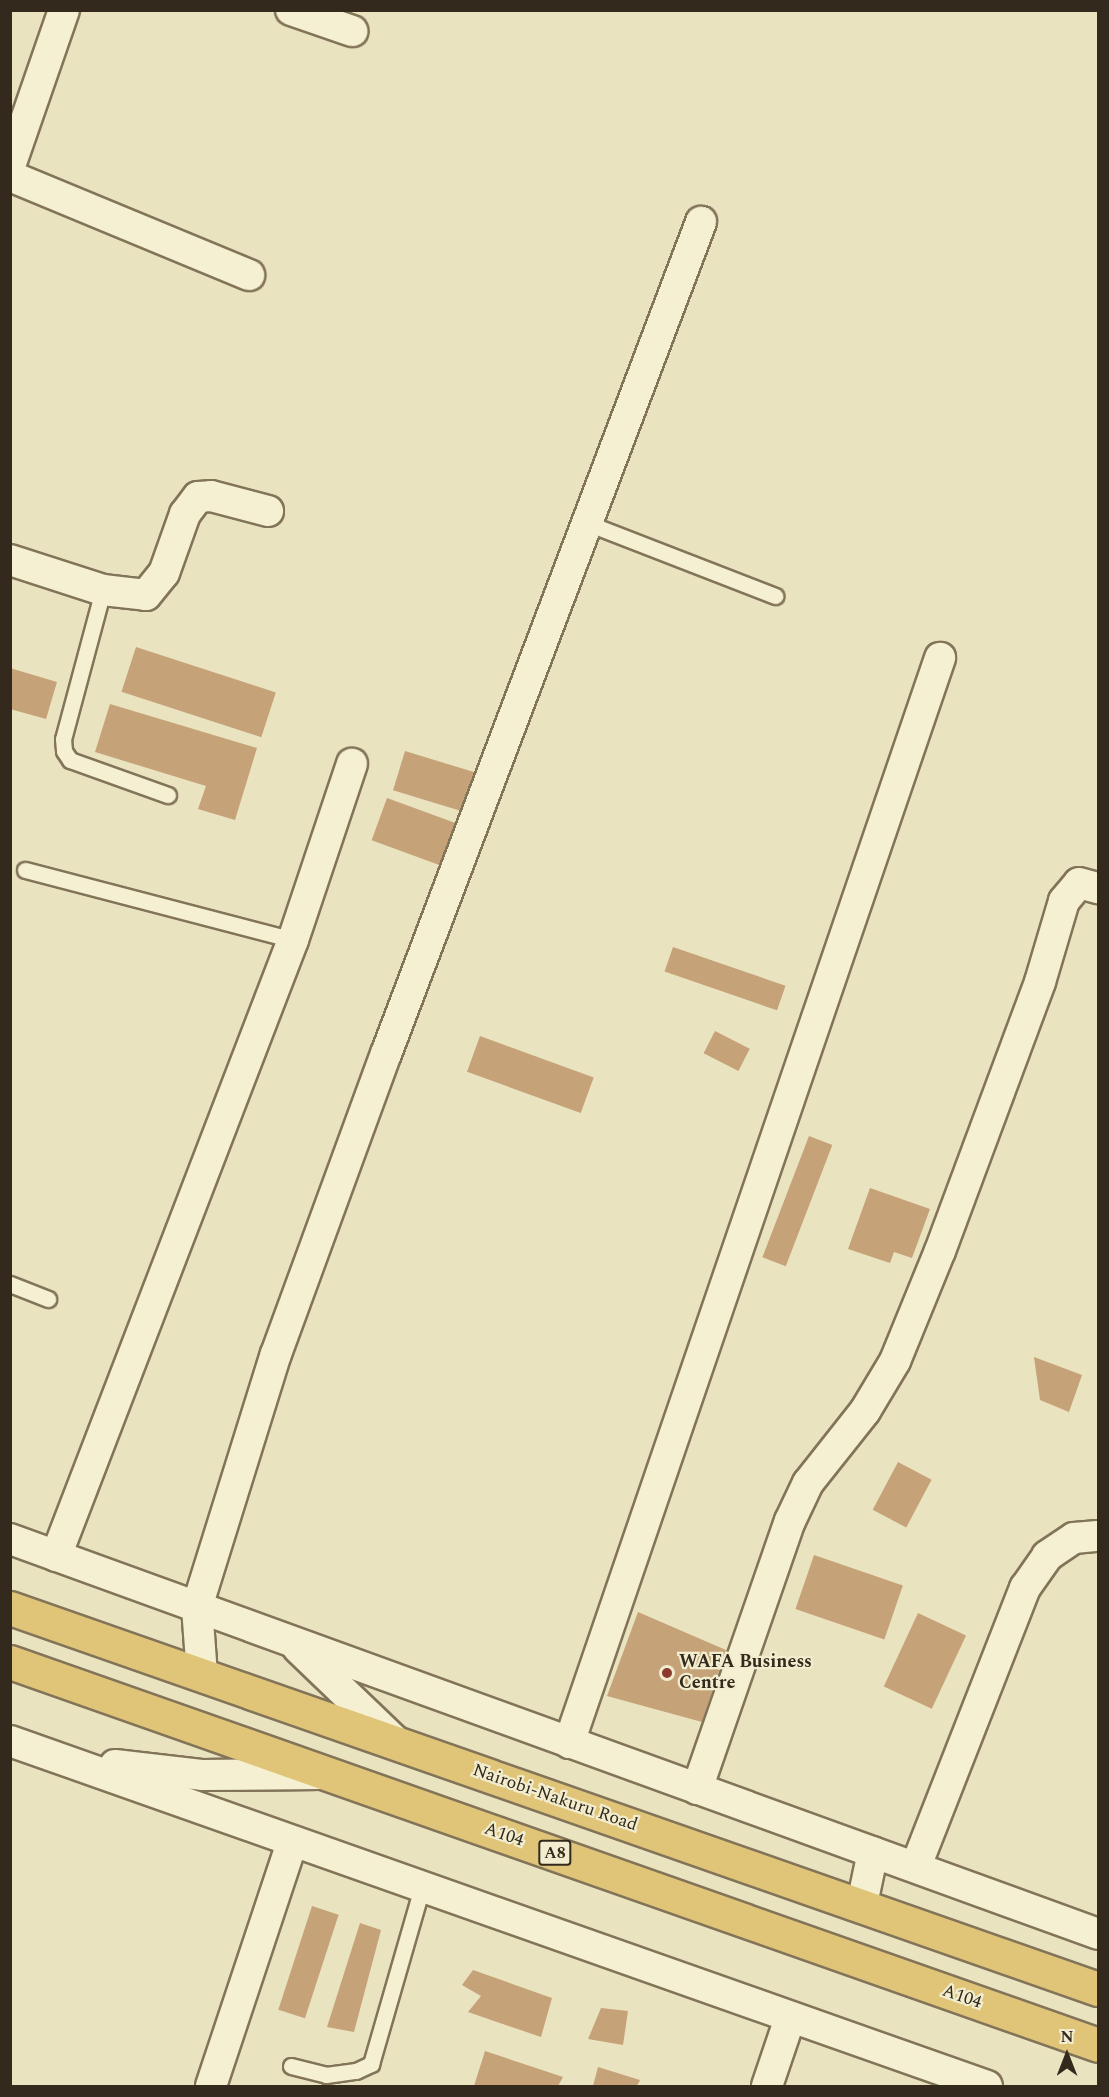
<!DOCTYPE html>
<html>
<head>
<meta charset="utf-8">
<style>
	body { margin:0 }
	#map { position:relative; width:1109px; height:2097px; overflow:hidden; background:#eae3c0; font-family:Spectral,serif }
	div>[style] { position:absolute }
	.building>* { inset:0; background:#c6a278; transform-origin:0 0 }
	.roads { filter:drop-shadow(2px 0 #827459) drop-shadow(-2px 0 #827459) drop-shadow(0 2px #827459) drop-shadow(0 -2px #827459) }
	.service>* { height:15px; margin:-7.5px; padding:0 7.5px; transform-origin:7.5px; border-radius:7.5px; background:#f6f0d3 }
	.minor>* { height:30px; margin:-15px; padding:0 15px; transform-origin:15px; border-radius:15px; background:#f6f0d3 }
	.trunk>* { height:33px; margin:-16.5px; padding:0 16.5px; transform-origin:16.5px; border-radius:16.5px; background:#e0c478 }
	.dots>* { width:16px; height:16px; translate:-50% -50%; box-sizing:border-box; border:3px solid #f2edcf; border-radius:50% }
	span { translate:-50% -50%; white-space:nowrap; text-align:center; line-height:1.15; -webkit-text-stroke:4.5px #f2edcf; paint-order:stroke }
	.shield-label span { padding:2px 4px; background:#f2edcf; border:2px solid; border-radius:4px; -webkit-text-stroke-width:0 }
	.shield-label { font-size:16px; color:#332a1d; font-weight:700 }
	.poi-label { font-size:18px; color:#332a1d; font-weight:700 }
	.left { translate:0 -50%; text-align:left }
	.street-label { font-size:18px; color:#332a1d }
	.frame { position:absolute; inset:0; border:12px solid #332a1d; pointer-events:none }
	.north { position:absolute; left:1037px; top:2025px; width:60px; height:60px; -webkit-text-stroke:4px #f2edcf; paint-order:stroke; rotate:0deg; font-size:16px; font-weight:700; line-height:24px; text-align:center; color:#332a1d }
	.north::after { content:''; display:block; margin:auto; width:21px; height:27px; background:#332a1d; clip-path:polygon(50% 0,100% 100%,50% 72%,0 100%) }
</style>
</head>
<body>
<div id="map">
	<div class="building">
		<div style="left:136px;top:647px;width:147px;height:47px;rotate:18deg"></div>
		<div style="clip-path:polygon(10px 668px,57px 682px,46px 719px,10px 709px)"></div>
		<div style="clip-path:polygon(110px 704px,257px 748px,235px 820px,198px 809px,206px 786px,95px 752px)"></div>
		<div style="left:405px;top:751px;width:73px;height:41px;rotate:17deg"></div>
		<div style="left:387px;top:798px;width:75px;height:45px;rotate:20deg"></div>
		<div style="left:673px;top:947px;width:119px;height:26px;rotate:19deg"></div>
		<div style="left:715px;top:1031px;width:39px;height:25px;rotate:27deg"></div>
		<div style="left:480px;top:1036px;width:121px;height:38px;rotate:20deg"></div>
		<div style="left:809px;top:1136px;width:25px;height:130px;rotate:21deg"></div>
		<div style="clip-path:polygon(870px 1188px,930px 1209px,912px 1258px,894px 1252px,890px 1263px,848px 1249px)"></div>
		<div style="clip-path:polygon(1034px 1357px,1082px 1375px,1069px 1412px,1040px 1400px)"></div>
		<div style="left:898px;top:1462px;width:38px;height:54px;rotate:28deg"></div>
		<div style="left:814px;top:1555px;width:94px;height:57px;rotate:19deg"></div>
		<div style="clip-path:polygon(638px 1612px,726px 1650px,702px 1722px,607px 1696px)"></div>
		<div style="left:918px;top:1613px;width:53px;height:81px;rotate:25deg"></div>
		<div style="left:312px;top:1906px;width:28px;height:109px;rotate:18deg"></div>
		<div style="clip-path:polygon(360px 1923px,381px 1930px,354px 2032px,327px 2027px)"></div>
		<div style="clip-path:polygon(473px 1970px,552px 1998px,541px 2037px,468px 2012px,481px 1996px,462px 1985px)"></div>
		<div style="clip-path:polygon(601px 2008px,628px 2011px,623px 2045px,588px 2039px)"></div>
		<div style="clip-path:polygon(485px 2051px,563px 2077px,558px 2086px,474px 2086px)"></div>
		<div style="clip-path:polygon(598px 2067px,640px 2080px,637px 2086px,593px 2086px)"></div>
	</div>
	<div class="roads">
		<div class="service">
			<div style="left:587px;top:523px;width:202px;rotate:21.2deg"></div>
			<div style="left:103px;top:590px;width:154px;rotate:105deg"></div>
			<div style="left:63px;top:739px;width:12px;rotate:85deg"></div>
			<div style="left:64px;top:751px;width:11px;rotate:56deg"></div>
			<div style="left:70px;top:760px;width:104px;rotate:19.7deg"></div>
			<div style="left:25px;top:870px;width:277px;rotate:14.6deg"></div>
			<div style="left:10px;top:1284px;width:41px;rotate:21.5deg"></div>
			<div style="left:291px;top:2066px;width:36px;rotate:14deg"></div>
			<div style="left:326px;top:2075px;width:30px;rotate:-8deg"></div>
			<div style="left:356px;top:2071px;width:17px;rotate:-25deg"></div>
			<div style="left:371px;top:2064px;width:184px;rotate:-73.9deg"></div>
		</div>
		<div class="minor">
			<div style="left:291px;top:10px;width:65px;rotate:19deg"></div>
			<div style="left:10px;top:166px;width:165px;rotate:-70.9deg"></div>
			<div style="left:10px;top:176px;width:259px;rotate:22.5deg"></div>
			<div style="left:10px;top:560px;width:98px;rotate:17.9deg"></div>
			<div style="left:103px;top:590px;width:43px;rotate:6.6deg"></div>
			<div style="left:146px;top:595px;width:28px;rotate:-51deg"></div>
			<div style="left:164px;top:573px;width:63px;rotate:-70.4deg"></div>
			<div style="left:185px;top:514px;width:21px;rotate:-53deg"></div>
			<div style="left:198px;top:497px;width:13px;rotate:-4deg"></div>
			<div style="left:211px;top:496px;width:59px;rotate:14.7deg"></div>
			<div style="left:10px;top:1539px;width:1157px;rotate:19.95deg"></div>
			<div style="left:56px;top:1556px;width:660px;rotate:-68.96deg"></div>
			<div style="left:293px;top:940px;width:186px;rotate:-71.5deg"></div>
			<div style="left:298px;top:1648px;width:137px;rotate:43.8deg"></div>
			<div style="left:202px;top:1675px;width:68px;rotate:-94.2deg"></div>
			<div style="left:197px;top:1607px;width:265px;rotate:-72.7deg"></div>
			<div style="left:276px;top:1354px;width:320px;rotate:-69.9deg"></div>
			<div style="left:386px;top:1054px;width:890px;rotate:-69.26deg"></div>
			<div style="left:10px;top:1741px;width:1036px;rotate:19.45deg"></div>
			<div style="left:569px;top:1743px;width:1147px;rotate:-71.12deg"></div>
			<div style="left:115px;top:1765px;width:89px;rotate:6.5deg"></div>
			<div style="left:203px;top:1775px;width:118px;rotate:-0.5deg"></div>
			<div style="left:697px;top:1789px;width:284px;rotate:-70.9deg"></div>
			<div style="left:790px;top:1521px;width:42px;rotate:-64.7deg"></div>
			<div style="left:808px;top:1483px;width:92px;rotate:-51.6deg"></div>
			<div style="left:865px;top:1411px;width:58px;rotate:-59deg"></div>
			<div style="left:895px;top:1361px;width:119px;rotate:-67.8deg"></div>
			<div style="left:940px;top:1251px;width:287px;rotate:-69.6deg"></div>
			<div style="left:1040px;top:982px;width:84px;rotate:-73.5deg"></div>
			<div style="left:1064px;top:901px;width:23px;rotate:-50deg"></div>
			<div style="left:1079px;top:883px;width:20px;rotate:15deg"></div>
			<div style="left:916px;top:1866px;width:299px;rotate:-68.6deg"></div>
			<div style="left:1025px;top:1588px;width:39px;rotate:-55deg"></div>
			<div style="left:1047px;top:1556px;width:32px;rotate:-34deg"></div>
			<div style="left:1074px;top:1538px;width:24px;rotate:-5deg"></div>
			<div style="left:862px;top:1904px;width:53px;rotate:-78.1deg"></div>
			<div style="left:211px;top:2086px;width:257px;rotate:-71.6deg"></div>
			<div style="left:767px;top:2086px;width:72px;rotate:-71.3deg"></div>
		</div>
		<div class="trunk">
			<div style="left:10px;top:1608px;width:1153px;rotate:19.3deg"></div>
			<div style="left:10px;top:1662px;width:1153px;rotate:19.39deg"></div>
		</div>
	</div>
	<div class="dots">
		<div style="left:667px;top:1673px;background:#8d392e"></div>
	</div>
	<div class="shield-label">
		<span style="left:555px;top:1853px">A8</span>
	</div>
	<div class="poi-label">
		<span class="left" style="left:679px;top:1673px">WAFA Business<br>Centre</span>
	</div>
	<div class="street-label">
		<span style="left:555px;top:1798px;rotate:19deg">Nairobi-Nakuru Road</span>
		<span style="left:504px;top:1835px;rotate:19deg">A104</span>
		<span style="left:962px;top:1997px;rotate:19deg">A104</span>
	</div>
	<div class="frame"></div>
	<div class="north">N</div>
</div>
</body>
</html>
